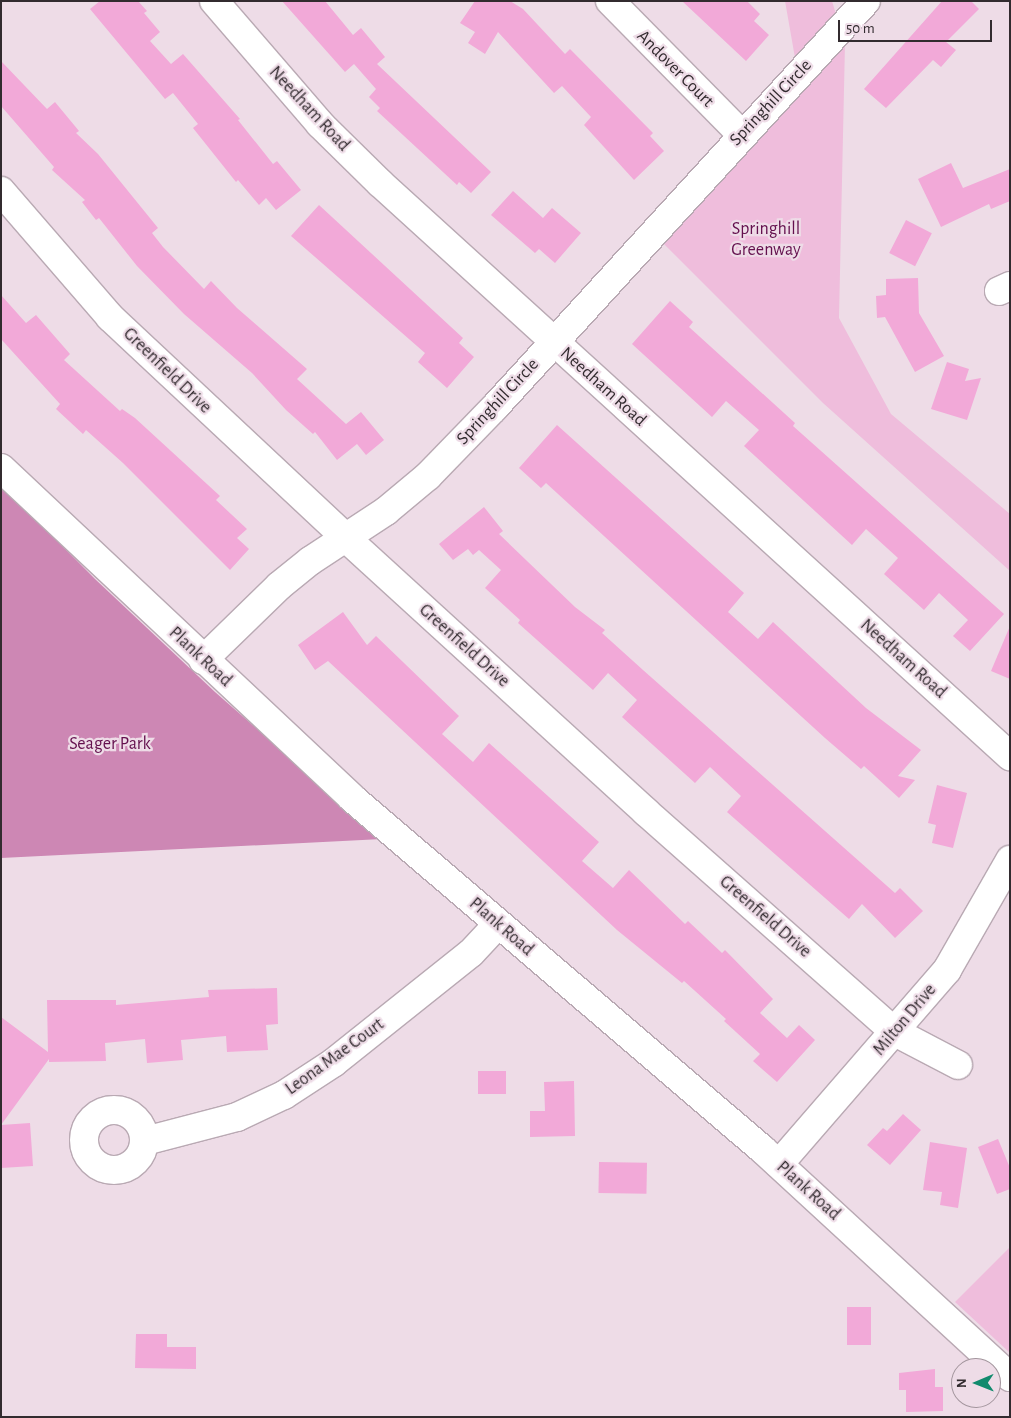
<!DOCTYPE html>
<html>
<head>
<meta charset="utf-8">
<style>
	body { margin:0 }
	#map { position:relative; width:1011px; height:1418px; overflow:hidden; background:#eedce7; font-family:"Alegreya Sans",sans-serif }
	div>[style] { position:absolute }
	.green>* { inset:0; background:#efbddc }
	.forest>* { inset:0; background:#cd87b4 }
	.building>* { inset:0; background:#f2a9d8; transform-origin:0 0 }
	.roads { filter:drop-shadow(1px 0 #b9a9b3) drop-shadow(-1px 0 #b9a9b3) drop-shadow(0 1px #b9a9b3) drop-shadow(0 -1px #b9a9b3) }
	.minor>* { height:28px; margin:-14px; padding:0 14px; transform-origin:14px; border-radius:14px; background:#fff }
	.minor>.ring { margin:-14px; padding:0; box-sizing:content-box; background:none; border:28px solid #fff; border-radius:50% }
	span { translate:-50% -50%; white-space:nowrap; text-align:center; line-height:1.15; -webkit-text-stroke:4.5px #eedce7; paint-order:stroke }
	.street-label { font-size:18px; color:#322b2f }
	.park-label { font-size:18px; color:#64104e }
	.frame { position:absolute; inset:0; border:2px solid #322b2f; pointer-events:none }
	.north { position:absolute; left:951px; top:1358px; width:50px; height:50px; box-sizing:border-box; background:#eedce7; border:1px solid #a3959d; border-radius:50%; rotate:269deg; font-size:14px; font-weight:700; line-height:20px; text-align:center; color:#322b2f }
	.north::after { content:''; display:block; margin:auto; width:18px; height:22px; background:#118a6d; clip-path:polygon(50% 0,100% 100%,50% 72%,0 100%) }
	.scale { position:absolute; left:838px; top:20px; width:154px; height:22px; box-sizing:border-box; border:2px solid #322b2f; border-top:0; padding-left:6px; font-size:15px; line-height:18px; white-space:nowrap; color:#322b2f; -webkit-text-stroke:4px #eedce7; paint-order:stroke }
</style>
</head>
<body>
<div id="map">
	<div class="green">
		<div style="clip-path:polygon(785px 1px,832px 1px,845px 44px,839px 318px,891px 414px,1010px 514px,1010px 571px,823px 403px,662px 242px,801px 92px)"></div>
		<div style="clip-path:polygon(1010px 1247px,1010px 1353px,955px 1302px)"></div>
	</div>
	<div class="forest">
		<div style="clip-path:polygon(1px 484px,95px 579px,215px 692px,382px 839px,1px 858px)"></div>
	</div>
	<div class="building">
		<div style="clip-path:polygon(100px 1px,138px 1px,147px 11px,144px 13px,160px 32px,150px 41px,171px 64px,183px 54px,240px 119px,238px 120px,273px 164px,277px 161px,301px 190px,276px 210px,266px 198px,259px 205px,238px 180px,236px 182px,193px 128px,198px 124px,173px 93px,165px 99px,90px 9px)"></div>
		<div style="clip-path:polygon(282px 1px,325px 1px,353px 35px,361px 28px,385px 57px,377px 64px,491px 172px,471px 193px,459px 182px,457px 185px,377px 111px,380px 108px,369px 97px,376px 89px,354px 64px,345px 72px)"></div>
		<div style="clip-path:polygon(475px 1px,510px 1px,523px 9px,565px 54px,570px 49px,653px 133px,650px 136px,664px 151px,634px 180px,584px 125px,591px 117px,562px 86px,554px 93px,498px 32px,485px 54px,468px 43px,475px 32px,460px 23px)"></div>
		<div style="clip-path:polygon(682px 1px,747px 1px,760px 14px,754px 21px,769px 35px,746px 61px)"></div>
		<div style="clip-path:polygon(942px 1px,971px 1px,979px 9px,946px 42px,956px 50px,941px 67px,933px 60px,886px 108px,864px 89px)"></div>
		<div style="clip-path:polygon(1px 61px,47px 109px,55px 102px,79px 131px,76px 133px,98px 154px,158px 228px,152px 233px,163px 247px,204px 289px,211px 281px,237px 308px,307px 369px,297px 379px,346px 424px,361px 412px,384px 440px,366px 455px,357px 444px,337px 460px,315px 432px,313px 434px,286px 410px,252px 373px,184px 314px,137px 266px,99px 218px,96px 220px,82px 202px,85px 200px,52px 170px,54px 167px,1px 106px)"></div>
		<div style="clip-path:polygon(951px 163px,963px 188px,1010px 169px,1010px 201px,991px 209px,989px 204px,941px 227px,918px 179px)"></div>
		<div style="clip-path:polygon(513px 191px,543px 218px,552px 208px,581px 233px,555px 263px,539px 249px,535px 253px,491px 215px)"></div>
		<div style="clip-path:polygon(319px 205px,463px 338px,459px 343px,474px 357px,447px 388px,418px 362px,425px 353px,291px 236px)"></div>
		<div style="left:906px;top:220px;width:29px;height:37px;rotate:27deg"></div>
		<div style="clip-path:polygon(918px 278px,919px 313px,944px 356px,915px 372px,885px 317px,877px 318px,876px 296px,886px 295px,886px 279px)"></div>
		<div style="clip-path:polygon(1px 295px,26px 323px,36px 315px,70px 354px,64px 360px,120px 411px,122px 409px,135px 418px,220px 496px,216px 500px,247px 529px,237px 538px,249px 549px,230px 570px,123px 463px,86px 430px,83px 434px,56px 409px,60px 404px,1px 339px)"></div>
		<div style="clip-path:polygon(670px 301px,693px 322px,689px 327px,795px 423px,793px 426px,1004px 614px,970px 651px,953px 636px,968px 620px,939px 593px,924px 610px,884px 574px,898px 558px,866px 529px,852px 545px,744px 446px,759px 430px,726px 401px,712px 417px,632px 344px)"></div>
		<div style="clip-path:polygon(947px 362px,969px 369px,965px 381px,981px 378px,967px 420px,931px 409px)"></div>
		<div style="clip-path:polygon(557px 425px,744px 593px,728px 612px,758px 639px,773px 622px,866px 708px,921px 750px,898px 776px,915px 780px,899px 798px,864px 766px,861px 769px,825px 738px,546px 483px,541px 488px,519px 468px)"></div>
		<div style="clip-path:polygon(484px 507px,503px 531px,499px 534px,575px 607px,605px 630px,602px 633px,643px 670px,895px 893px,900px 888px,923px 911px,895px 938px,862px 904px,849px 919px,727px 812px,741px 796px,710px 767px,695px 783px,622px 717px,637px 700px,608px 673px,593px 690px,518px 623px,520px 620px,485px 588px,501px 570px,479px 550px,473px 555px,468px 549px,453px 560px,439px 544px)"></div>
		<div style="clip-path:polygon(343px 612px,367px 645px,376px 636px,459px 716px,442px 734px,473px 762px,489px 743px,599px 842px,582px 861px,613px 888px,629px 870px,685px 924px,688px 921px,722px 953px,725px 950px,773px 999px,760px 1013px,787px 1038px,799px 1025px,815px 1040px,777px 1082px,753px 1061px,760px 1054px,724px 1021px,726px 1019px,684px 981px,682px 983px,617px 930px,328px 661px,315px 670px,298px 645px)"></div>
		<div style="clip-path:polygon(1010px 626px,1010px 679px,991px 671px)"></div>
		<div style="clip-path:polygon(937px 785px,967px 793px,953px 848px,932px 843px,936px 825px,928px 823px)"></div>
		<div style="clip-path:polygon(277px 988px,278px 1024px,266px 1025px,268px 1050px,227px 1052px,226px 1036px,181px 1040px,183px 1060px,147px 1063px,145px 1039px,105px 1043px,106px 1061px,49px 1062px,49px 1059px,1px 1125px,30px 1123px,33px 1166px,1px 1168px,1px 1017px,48px 1052px,47px 1000px,116px 1000px,116px 1005px,209px 997px,208px 990px)"></div>
		<div style="left:478px;top:1071px;width:28px;height:23px"></div>
		<div style="clip-path:polygon(574px 1081px,575px 1136px,530px 1137px,530px 1111px,545px 1111px,544px 1082px)"></div>
		<div style="clip-path:polygon(903px 1114px,921px 1130px,890px 1165px,867px 1145px,883px 1128px,887px 1131px)"></div>
		<div style="clip-path:polygon(998px 1139px,1010px 1168px,1010px 1189px,997px 1194px,978px 1147px)"></div>
		<div style="clip-path:polygon(930px 1142px,967px 1148px,958px 1208px,940px 1205px,942px 1192px,923px 1190px)"></div>
		<div style="left:599px;top:1162px;width:48px;height:31px;rotate:1deg"></div>
		<div style="left:847px;top:1307px;width:24px;height:38px"></div>
		<div style="clip-path:polygon(136px 1334px,167px 1334px,167px 1347px,196px 1347px,196px 1369px,135px 1368px)"></div>
		<div style="clip-path:polygon(935px 1369px,935px 1387px,943px 1387px,943px 1411px,906px 1412px,906px 1390px,899px 1390px,899px 1373px)"></div>
	</div>
	<div class="roads">
		<div class="minor">
			<div style="left:214px;top:1px;width:162px;rotate:49.2deg"></div>
			<div style="left:320px;top:124px;width:84px;rotate:44.5deg"></div>
			<div style="left:380px;top:183px;width:852px;rotate:42.29deg"></div>
			<div style="left:610px;top:1px;width:188px;rotate:45.4deg"></div>
			<div style="left:1px;top:191px;width:167px;rotate:49.1deg"></div>
			<div style="left:110px;top:317px;width:323px;rotate:43.1deg"></div>
			<div style="left:346px;top:538px;width:406px;rotate:42.4deg"></div>
			<div style="left:646px;top:812px;width:332px;rotate:41.5deg"></div>
			<div style="left:895px;top:1032px;width:71px;rotate:27.6deg"></div>
			<div style="left:999px;top:291px;width:12px;rotate:-24deg"></div>
			<div style="left:1px;top:468px;width:482px;rotate:43.2deg"></div>
			<div style="left:352px;top:798px;width:540px;rotate:40.57deg"></div>
			<div style="left:762px;top:1149px;width:337px;rotate:42.6deg"></div>
			<div style="left:203px;top:660px;width:106px;rotate:-44.2deg"></div>
			<div style="left:279px;top:586px;width:40px;rotate:-39deg"></div>
			<div style="left:310px;top:561px;width:91px;rotate:-33.3deg"></div>
			<div style="left:386px;top:511px;width:55px;rotate:-39.8deg"></div>
			<div style="left:428px;top:476px;width:95px;rotate:-45.9deg"></div>
			<div style="left:494px;top:408px;width:551px;rotate:-47.57deg"></div>
			<div class="ring" style="left:84px;top:1110px;width:32px;height:32px"></div>
			<div style="left:145px;top:1141px;width:95px;rotate:-14.6deg"></div>
			<div style="left:237px;top:1117px;width:52px;rotate:-25.1deg"></div>
			<div style="left:284px;top:1095px;width:59px;rotate:-33.1deg"></div>
			<div style="left:333px;top:1063px;width:176px;rotate:-38.6deg"></div>
			<div style="left:471px;top:953px;width:40px;rotate:-47deg"></div>
			<div style="left:779px;top:1164px;width:257px;rotate:-49.1deg"></div>
			<div style="left:947px;top:970px;width:127px;rotate:-60.2deg"></div>
		</div>
	</div>
	<div class="street-label">
		<span style="left:675px;top:69px;rotate:45deg">Andover Court</span>
		<span style="left:771px;top:103px;rotate:-47deg">Springhill Circle</span>
		<span style="left:309px;top:109px;rotate:47deg">Needham Road</span>
		<span style="left:167px;top:371px;rotate:44deg">Greenfield Drive</span>
		<span style="left:603px;top:387px;rotate:42deg">Needham Road</span>
		<span style="left:498px;top:402px;rotate:-47deg">Springhill Circle</span>
		<span style="left:464px;top:646px;rotate:42deg">Greenfield Drive</span>
		<span style="left:200px;top:657px;rotate:43deg">Plank Road</span>
		<span style="left:903px;top:659px;rotate:42deg">Needham Road</span>
		<span style="left:765px;top:917px;rotate:41deg">Greenfield Drive</span>
		<span style="left:501px;top:927px;rotate:41deg">Plank Road</span>
		<span style="left:905px;top:1020px;rotate:-50deg">Milton Drive</span>
		<span style="left:335px;top:1057px;rotate:-36deg">Leona Mae Court</span>
		<span style="left:808px;top:1191px;rotate:42deg">Plank Road</span>
	</div>
	<div class="park-label">
		<span style="left:766px;top:240px">Springhill<br>Greenway</span>
		<span style="left:110px;top:744px">Seager Park</span>
	</div>
	<div class="frame"></div>
	<div class="north">N</div>
	<div class="scale">50 m</div>
</div>
</body>
</html>
